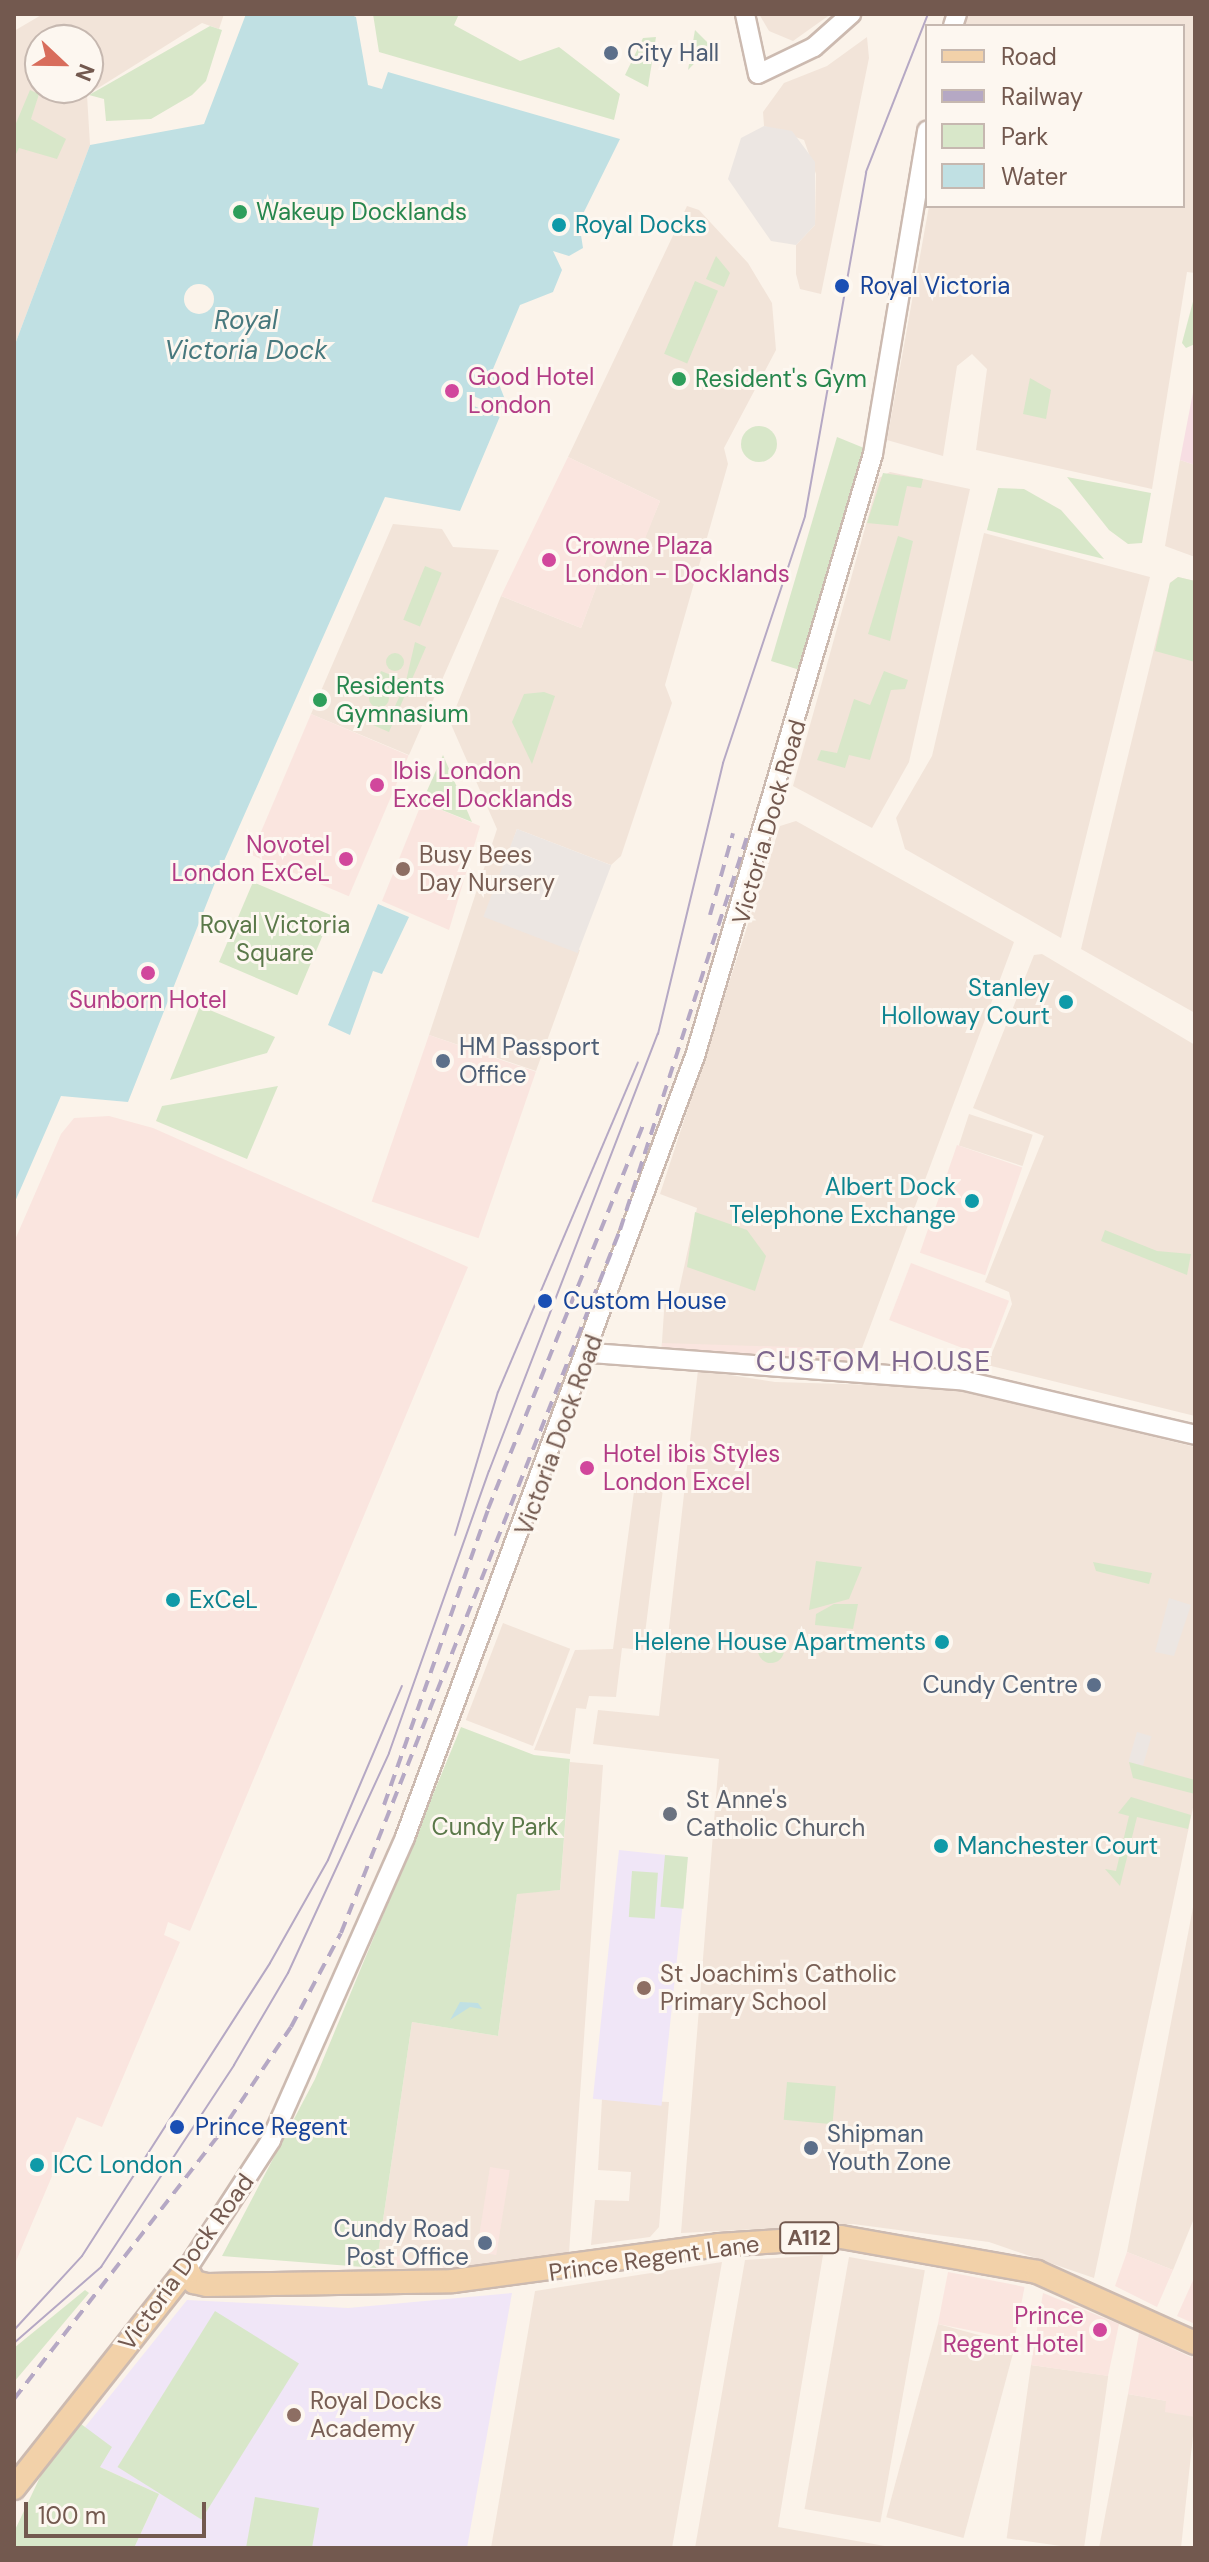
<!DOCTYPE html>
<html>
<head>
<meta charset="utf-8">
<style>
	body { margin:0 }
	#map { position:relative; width:1209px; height:2562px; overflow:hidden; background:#fbf3ea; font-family:"DM Sans",sans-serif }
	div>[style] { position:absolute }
	.residential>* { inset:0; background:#f2e4d9; transform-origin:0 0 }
	.commercial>* { inset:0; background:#fae5df; transform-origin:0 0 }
	.industrial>* { inset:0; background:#ece6e2; transform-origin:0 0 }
	.education>* { inset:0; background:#f0e6f7; transform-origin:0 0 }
	.medical>* { inset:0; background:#f7dee3 }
	.green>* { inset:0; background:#d8e7c9; transform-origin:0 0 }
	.round { border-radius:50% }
	.water>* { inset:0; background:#c0e0e3 }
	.pier>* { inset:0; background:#fbf3ea; transform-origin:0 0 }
	.roads { filter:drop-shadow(2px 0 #ccbab0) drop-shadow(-2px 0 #ccbab0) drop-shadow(0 2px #ccbab0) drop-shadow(0 -2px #ccbab0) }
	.minor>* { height:18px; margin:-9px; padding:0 9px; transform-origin:9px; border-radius:9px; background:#fff }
	.major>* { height:22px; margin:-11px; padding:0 11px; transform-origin:11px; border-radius:11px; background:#f2d1a9 }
	.tram>* { height:2px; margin:-1px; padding:0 1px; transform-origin:1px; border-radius:1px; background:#b5a8c4 }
	.rail>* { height:4px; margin-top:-2px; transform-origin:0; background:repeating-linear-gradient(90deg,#b5a8c4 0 12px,transparent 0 20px) }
	.dots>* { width:22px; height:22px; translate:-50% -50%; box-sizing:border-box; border:4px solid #fdf7f0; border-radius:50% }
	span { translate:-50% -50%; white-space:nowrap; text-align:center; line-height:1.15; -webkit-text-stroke:6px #fdf7f0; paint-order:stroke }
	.shield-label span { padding:2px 6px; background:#fdf7f0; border:2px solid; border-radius:6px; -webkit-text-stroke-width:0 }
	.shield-label { font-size:22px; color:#73594f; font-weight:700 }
	.service-label { font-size:24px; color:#4e5e75 }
	.left { translate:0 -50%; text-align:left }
	.right { translate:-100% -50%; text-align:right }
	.leisure-label { font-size:24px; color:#27864d }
	.culture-label { font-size:24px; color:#0d838f }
	.transit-label { font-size:24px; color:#164399 }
	.hotel-label { font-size:24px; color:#b23c85 }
	.street-label { font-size:24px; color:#73594f }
	.education-label { font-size:24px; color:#785e54 }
	.park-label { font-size:24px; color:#5a7849 }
	.worship-label { font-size:24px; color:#5b616d }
	.water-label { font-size:26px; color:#47787d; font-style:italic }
	.quarter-label { font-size:28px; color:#7e678e; letter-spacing:2px }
	.frame { position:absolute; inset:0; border:16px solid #73594f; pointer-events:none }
	.legend { position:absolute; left:925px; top:24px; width:260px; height:184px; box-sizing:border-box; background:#fdf7f0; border:2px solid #c6b8b0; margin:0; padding:10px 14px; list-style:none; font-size:24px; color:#73594f }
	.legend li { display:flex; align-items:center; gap:16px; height:40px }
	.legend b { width:40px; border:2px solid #c6b8b0 }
	.north { position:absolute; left:24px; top:24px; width:80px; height:80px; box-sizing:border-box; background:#fdf7f0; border:2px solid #c6b8b0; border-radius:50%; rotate:112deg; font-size:22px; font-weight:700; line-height:32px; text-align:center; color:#73594f }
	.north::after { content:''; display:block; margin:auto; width:28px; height:36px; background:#d86d5c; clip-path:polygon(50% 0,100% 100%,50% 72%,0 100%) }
	.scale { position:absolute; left:24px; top:2502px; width:182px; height:36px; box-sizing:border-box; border:4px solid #73594f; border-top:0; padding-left:10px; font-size:24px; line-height:28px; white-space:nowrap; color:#73594f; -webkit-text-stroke:6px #fdf7f0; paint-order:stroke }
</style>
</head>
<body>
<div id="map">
	<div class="residential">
		<div style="clip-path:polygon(evenodd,43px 14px,224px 14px,219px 29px,202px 23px,87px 95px,90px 145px,14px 347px,14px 31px,43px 14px,40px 40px,88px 40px,88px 88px,40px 88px,40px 40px)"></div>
		<div style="clip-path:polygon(759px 14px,831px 14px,793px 41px,769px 31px)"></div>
		<div style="clip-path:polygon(968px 14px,1195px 14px,1195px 273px,1187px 272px,1152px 489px,976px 450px,987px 369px,972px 354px,957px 366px,943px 456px,887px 440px,929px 206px,1183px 206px,1183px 26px,964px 26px)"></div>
		<div style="clip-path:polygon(867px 37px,869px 58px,821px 294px,800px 289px,796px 274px,796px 245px,815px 225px,816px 174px,804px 140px,764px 126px,763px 112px,784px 83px,827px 66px)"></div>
		<div style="clip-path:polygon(687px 206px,699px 210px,748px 263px,772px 303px,776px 350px,724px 448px,728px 464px,665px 685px,672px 703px,621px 856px,611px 865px,517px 829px,486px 917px,580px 950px,536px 1071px,429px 1035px,497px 829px,450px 722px,501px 596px,581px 628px,614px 539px,640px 549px,660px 501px,568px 457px)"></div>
		<div style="clip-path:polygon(1180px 460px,1195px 465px,1195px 557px,1165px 546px)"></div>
		<div style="clip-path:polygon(890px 472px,970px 489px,909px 762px,872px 828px,793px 786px,879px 478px)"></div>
		<div style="clip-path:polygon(393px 524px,442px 529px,453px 547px,499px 550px,409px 755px,311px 714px)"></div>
		<div style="clip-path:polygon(984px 533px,1150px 577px,1061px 938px,905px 849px,896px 818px,932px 756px)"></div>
		<div style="clip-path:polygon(1178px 577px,1195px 581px,1195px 1013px,1081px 949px,1170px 583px)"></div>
		<div style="clip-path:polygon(796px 821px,1014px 942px,855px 1367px,661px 1357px,665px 1296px,678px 1295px,697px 1208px,660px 1194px,780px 826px)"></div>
		<div style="clip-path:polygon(1042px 954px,1195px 1045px,1195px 1416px,987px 1365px,1012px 1304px,1009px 1292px,985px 1282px,1044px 1136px,973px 1108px,1034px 955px)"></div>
		<div style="left:969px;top:1114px;width:67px;height:33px;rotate:18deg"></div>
		<div style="clip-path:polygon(698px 1370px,775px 1382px,946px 1387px,1195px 1447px,1195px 1798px,1094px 2278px,989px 2242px,853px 2224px,681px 2233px,719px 1759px,593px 1744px,598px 1710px,659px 1716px)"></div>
		<div style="clip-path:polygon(635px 1484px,663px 1489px,643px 1650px,622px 1648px,616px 1697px,589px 1696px,586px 1709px,576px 1708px,570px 1754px,534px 1750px,575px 1650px,613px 1649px)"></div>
		<div style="left:503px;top:1623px;width:72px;height:104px;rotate:21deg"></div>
		<div style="clip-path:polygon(570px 1762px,603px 1765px,569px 2253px,566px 2259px,444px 2270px,376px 2268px,412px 2022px,498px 2036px,517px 1893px,560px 1890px)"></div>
		<div style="clip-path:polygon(1195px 1897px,1195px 2216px,1173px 2270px,1127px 2252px)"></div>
		<div style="clip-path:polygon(602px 2099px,669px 2102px,659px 2227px,650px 2237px,591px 2245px,595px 2200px,629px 2201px,631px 2172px,598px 2170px)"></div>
		<div style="clip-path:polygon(823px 2255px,778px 2527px,896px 2548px,695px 2548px,745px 2260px)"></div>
		<div style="left:849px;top:2257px;width:77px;height:256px;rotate:10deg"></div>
		<div style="clip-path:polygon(722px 2262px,672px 2548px,491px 2548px,535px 2291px)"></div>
		<div style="left:938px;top:2324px;width:80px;height:200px;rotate:15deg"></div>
		<div style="left:1031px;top:2365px;width:78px;height:175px;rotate:8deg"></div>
		<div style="clip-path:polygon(1128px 2394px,1167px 2401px,1195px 2417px,1181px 2548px,1099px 2548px)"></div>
	</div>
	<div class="commercial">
		<div style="clip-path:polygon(568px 457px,660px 501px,641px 549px,614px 540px,581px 628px,501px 596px)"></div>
		<div style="left:311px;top:714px;width:106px;height:153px;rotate:23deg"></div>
		<div style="clip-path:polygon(422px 802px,480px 826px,449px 930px,382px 901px)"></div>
		<div style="left:429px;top:1035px;width:113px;height:176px;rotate:19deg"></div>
		<div style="clip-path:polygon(109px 1116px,153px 1128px,468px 1267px,190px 1931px,168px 1922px,164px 1935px,180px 1942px,102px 2127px,77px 2117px,14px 2266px,14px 1242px,61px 1134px,74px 1118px)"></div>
		<div style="left:957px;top:1145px;width:69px;height:114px;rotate:19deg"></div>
		<div style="left:911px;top:1263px;width:105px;height:61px;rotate:21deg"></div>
		<div style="clip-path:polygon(662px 1343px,856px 1349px,855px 1367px,661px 1357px)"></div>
		<div style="left:490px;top:2167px;width:20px;height:86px;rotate:9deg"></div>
		<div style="clip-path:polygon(1127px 2252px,1173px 2270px,1157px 2307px,1115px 2286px)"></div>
		<div style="left:385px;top:2254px;width:61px;height:8px;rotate:9deg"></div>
		<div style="left:948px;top:2272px;width:78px;height:53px;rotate:11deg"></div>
		<div style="clip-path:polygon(1195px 2276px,1195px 2324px,1177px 2316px)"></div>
		<div style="clip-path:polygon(1043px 2293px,1119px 2324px,1108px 2376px,1031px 2365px)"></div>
		<div style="clip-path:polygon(1139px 2333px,1195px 2359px,1195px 2417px,1165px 2412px,1166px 2401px,1128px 2394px)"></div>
	</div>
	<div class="industrial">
		<div style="clip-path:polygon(764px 126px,792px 131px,815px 162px,815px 225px,796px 245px,771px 241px,728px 179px,741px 138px)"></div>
		<div style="left:517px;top:829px;width:101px;height:94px;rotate:21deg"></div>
		<div style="clip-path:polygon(1169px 1598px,1191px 1605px,1174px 1656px,1155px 1652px)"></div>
		<div style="left:1137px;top:1732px;width:15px;height:31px;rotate:16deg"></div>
	</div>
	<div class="education">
		<div style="left:619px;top:1850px;width:69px;height:250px;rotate:6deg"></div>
		<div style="clip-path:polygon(512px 2293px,467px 2548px,134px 2548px,159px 2494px,100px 2467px,85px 2427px,187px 2300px,348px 2308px)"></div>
	</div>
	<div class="medical">
		<div style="clip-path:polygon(1195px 382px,1195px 465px,1180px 460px)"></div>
	</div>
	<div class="green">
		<div style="clip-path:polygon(373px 14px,459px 14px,454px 25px,520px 61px,559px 47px,620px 94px,614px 120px,379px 52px)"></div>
		<div style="clip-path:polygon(210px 26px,222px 30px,206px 81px,192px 95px,151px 119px,106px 121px,104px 99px,89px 95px)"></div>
		<div style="clip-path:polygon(695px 30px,711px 46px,688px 70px)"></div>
		<div style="clip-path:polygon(656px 37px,648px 87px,625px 75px,643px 38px)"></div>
		<div style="clip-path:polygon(30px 90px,39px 94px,31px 119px,66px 139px,57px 159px,19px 148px,14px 158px,14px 128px)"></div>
		<div style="clip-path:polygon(716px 256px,730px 273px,724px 287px,706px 279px)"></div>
		<div style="left:695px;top:281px;width:25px;height:79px;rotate:23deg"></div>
		<div style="clip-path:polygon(1195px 294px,1195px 344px,1186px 348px,1182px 343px)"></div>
		<div style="clip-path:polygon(1030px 378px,1051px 390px,1046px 419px,1023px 414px)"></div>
		<div class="round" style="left:741px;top:426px;width:36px;height:36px"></div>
		<div style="clip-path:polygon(837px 437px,864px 448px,803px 671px,771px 661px)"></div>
		<div style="clip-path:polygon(883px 473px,923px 479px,921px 488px,907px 486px,898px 526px,867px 523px)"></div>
		<div style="clip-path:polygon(1067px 477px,1151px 493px,1142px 543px,1128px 544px,1109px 530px)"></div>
		<div style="clip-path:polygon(998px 488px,1024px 489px,1061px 510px,1104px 559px,987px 530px)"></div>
		<div style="clip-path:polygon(898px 536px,913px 541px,890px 641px,868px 634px)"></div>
		<div style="left:425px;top:566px;width:18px;height:58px;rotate:22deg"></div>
		<div style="clip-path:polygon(1178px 577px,1195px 581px,1195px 662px,1155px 651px,1170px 583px)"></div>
		<div style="clip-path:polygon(415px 642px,426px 647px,389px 732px,359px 719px,365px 707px,390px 717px,401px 693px,376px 683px,381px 671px,406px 681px)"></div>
		<div class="round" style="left:386px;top:653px;width:18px;height:18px"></div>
		<div style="clip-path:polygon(884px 671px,908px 680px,905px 689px,891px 690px,870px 760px,849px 755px,845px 768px,817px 760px,821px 750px,837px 753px,854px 699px,870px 705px)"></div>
		<div class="round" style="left:369px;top:688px;width:20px;height:20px"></div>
		<div style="clip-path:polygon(544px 692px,555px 696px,532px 764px,512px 722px,524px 694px)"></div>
		<div style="clip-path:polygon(443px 755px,472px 822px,422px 802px)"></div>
		<div style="left:253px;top:882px;width:85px;height:87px;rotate:23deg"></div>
		<div style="clip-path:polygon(200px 1006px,275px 1037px,267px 1053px,170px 1080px)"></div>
		<div style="clip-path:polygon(278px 1086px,247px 1159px,156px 1121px,162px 1106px)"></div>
		<div style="clip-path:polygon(695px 1212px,747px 1230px,766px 1256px,755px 1291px,687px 1267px)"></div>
		<div style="clip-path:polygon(1105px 1230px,1157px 1251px,1191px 1254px,1187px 1275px,1101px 1241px)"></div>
		<div style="clip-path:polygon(816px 1561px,862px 1567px,849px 1599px,809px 1610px)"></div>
		<div style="clip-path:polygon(1093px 1562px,1152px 1573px,1149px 1584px,1096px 1571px)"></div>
		<div style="clip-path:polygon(834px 1604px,858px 1604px,853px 1629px,815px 1625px,816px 1614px)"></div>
		<div class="round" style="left:758px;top:1637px;width:26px;height:26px"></div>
		<div style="clip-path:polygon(461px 1727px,534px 1755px,570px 1759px,560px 1890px,517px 1894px,498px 2036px,412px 2022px,376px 2268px,222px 2256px,315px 2079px)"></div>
		<div style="clip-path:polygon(1129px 1762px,1195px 1780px,1195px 1794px,1133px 1778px)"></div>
		<div style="clip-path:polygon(1131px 1797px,1191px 1815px,1188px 1829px,1137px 1817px,1120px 1886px,1105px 1869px,1116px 1871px,1129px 1816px,1118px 1813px)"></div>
		<div style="left:665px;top:1855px;width:23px;height:52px;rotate:5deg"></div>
		<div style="left:632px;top:1871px;width:26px;height:46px;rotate:4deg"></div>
		<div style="left:787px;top:2082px;width:49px;height:38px;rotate:5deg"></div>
		<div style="clip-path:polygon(85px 2290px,89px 2293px,14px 2382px,14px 2348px)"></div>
		<div style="left:215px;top:2311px;width:99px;height:184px;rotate:32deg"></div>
		<div style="clip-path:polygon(81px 2424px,112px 2447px,100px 2467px,159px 2494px,134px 2548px,14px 2548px,14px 2532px,41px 2475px)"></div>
		<div style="clip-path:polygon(255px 2497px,319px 2508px,312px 2548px,246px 2548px)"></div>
	</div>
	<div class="water">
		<div style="clip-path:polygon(246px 14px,349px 14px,356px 17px,368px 85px,382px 89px,388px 72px,620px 139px,579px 222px,583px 248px,569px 256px,553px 251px,562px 270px,553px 292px,520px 305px,493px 369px,506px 402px,460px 511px,385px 497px,220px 870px,128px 1102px,61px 1096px,14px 1204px,14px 347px,90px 145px,204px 124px)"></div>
		<div style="clip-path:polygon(378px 904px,409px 917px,382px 974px,373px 971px,350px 1035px,328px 1025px)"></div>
		<div style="clip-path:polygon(460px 2002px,478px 2003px,482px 2009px,470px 2007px,450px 2020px)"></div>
	</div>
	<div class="pier">
		<div class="round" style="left:184px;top:284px;width:30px;height:30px"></div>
		<div style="left:471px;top:395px;width:39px;height:9px;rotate:23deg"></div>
	</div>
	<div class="roads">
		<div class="minor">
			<div style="left:745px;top:14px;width:61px;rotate:77.8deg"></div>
			<div style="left:758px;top:74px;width:62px;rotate:-25.7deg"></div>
			<div style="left:814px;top:47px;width:50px;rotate:-41.7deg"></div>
			<div style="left:953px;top:26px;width:13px;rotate:-72deg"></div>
			<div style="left:590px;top:1353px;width:372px;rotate:4.2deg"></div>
			<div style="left:961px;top:1380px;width:240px;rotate:13.2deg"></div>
			<div style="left:187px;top:2269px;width:154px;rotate:-56.9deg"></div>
			<div style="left:271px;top:2140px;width:331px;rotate:-66.1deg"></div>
			<div style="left:405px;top:1837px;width:833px;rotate:-69.63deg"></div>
			<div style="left:695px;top:1056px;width:628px;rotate:-73.53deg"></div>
			<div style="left:873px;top:454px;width:328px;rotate:-80.5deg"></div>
		</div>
		<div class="major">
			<div style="left:187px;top:2269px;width:15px;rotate:62deg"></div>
			<div style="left:194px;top:2282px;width:13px;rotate:13deg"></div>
			<div style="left:207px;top:2285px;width:246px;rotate:-0.9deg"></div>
			<div style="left:453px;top:2281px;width:268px;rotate:-7.7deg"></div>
			<div style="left:719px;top:2245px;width:122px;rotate:-3.8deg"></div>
			<div style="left:841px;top:2237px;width:199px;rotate:10.1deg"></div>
			<div style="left:1037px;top:2272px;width:173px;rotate:24.2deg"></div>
			<div style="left:14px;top:2488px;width:279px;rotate:-51.7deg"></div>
		</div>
	</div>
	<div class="tram">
		<div style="left:455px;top:1535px;width:149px;rotate:-73.3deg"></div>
		<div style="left:498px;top:1392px;width:358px;rotate:-67deg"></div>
		<div style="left:14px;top:2330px;width:100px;rotate:-47.4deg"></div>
		<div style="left:82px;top:2256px;width:348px;rotate:-57.3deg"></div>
		<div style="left:270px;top:1963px;width:118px;rotate:-60.6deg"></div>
		<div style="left:328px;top:1860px;width:189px;rotate:-67deg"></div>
		<div style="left:14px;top:2343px;width:116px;rotate:-41.1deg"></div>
		<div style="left:101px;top:2267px;width:242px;rotate:-56.6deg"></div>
		<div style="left:234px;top:2065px;width:107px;rotate:-59.6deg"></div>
		<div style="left:288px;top:1973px;width:242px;rotate:-65.3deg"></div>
		<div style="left:389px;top:1753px;width:299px;rotate:-70.5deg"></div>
		<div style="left:489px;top:1471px;width:469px;rotate:-68.9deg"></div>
		<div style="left:658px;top:1034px;width:279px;rotate:-76.5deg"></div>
		<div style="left:723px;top:763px;width:260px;rotate:-71.6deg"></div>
		<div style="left:805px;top:516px;width:349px;rotate:-79.9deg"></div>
		<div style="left:866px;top:172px;width:170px;rotate:-68.6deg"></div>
	</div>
	<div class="rail">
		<div style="left:710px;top:915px;width:85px;rotate:-74.3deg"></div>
		<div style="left:384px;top:1805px;width:314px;rotate:-70.6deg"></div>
		<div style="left:488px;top:1509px;width:419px;rotate:-68deg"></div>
		<div style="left:14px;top:2399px;width:333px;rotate:-52.2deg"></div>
		<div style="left:218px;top:2136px;width:131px;rotate:-56.2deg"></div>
		<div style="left:291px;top:2027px;width:106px;rotate:-62deg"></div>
		<div style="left:341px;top:1933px;width:756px;rotate:-68.35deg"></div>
		<div style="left:620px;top:1230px;width:413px;rotate:-72.1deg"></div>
	</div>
	<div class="dots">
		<div style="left:611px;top:53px;background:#5c6f8a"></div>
		<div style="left:240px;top:212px;background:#2e9e5b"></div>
		<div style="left:559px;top:225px;background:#0f9aa8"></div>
		<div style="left:842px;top:286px;background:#1a4fb4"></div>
		<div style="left:679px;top:379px;background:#2e9e5b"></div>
		<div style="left:452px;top:391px;background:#d1479c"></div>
		<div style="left:549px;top:560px;background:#d1479c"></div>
		<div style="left:320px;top:700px;background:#2e9e5b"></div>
		<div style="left:377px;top:785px;background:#d1479c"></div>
		<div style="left:346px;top:859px;background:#d1479c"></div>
		<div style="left:403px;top:869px;background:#8d6e63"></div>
		<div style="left:148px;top:973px;background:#d1479c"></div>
		<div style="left:1066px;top:1002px;background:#0f9aa8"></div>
		<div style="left:443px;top:1061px;background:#5c6f8a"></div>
		<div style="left:972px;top:1201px;background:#0f9aa8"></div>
		<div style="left:545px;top:1301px;background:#1a4fb4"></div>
		<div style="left:587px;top:1468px;background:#d1479c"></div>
		<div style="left:173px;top:1600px;background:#0f9aa8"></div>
		<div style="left:942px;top:1642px;background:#0f9aa8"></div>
		<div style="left:1094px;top:1685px;background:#5c6f8a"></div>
		<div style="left:670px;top:1814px;background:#6b7280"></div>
		<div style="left:941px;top:1846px;background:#0f9aa8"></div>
		<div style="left:644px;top:1988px;background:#8d6e63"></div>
		<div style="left:177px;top:2127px;background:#1a4fb4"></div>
		<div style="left:811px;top:2148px;background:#5c6f8a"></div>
		<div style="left:37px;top:2165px;background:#0f9aa8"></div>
		<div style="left:485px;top:2243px;background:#5c6f8a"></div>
		<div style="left:1100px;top:2330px;background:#d1479c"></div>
		<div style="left:294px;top:2415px;background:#8d6e63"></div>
	</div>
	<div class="shield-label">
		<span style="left:809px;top:2238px">A112</span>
	</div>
	<div class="service-label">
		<span class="left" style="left:627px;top:53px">City Hall</span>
		<span class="left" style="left:459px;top:1061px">HM Passport<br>Office</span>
		<span class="right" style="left:1078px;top:1685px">Cundy Centre</span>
		<span class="left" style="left:827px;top:2148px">Shipman<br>Youth Zone</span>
		<span class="right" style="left:469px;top:2243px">Cundy Road<br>Post Office</span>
	</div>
	<div class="leisure-label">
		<span class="left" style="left:256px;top:212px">Wakeup Docklands</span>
		<span class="left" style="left:695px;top:379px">Resident's Gym</span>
		<span class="left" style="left:336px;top:700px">Residents<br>Gymnasium</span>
	</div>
	<div class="culture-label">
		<span class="left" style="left:575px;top:225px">Royal Docks</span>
		<span class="right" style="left:1050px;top:1002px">Stanley<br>Holloway Court</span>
		<span class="right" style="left:956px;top:1201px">Albert Dock<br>Telephone Exchange</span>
		<span class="left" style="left:189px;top:1600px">ExCeL</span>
		<span class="right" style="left:926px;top:1642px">Helene House Apartments</span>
		<span class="left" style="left:957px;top:1846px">Manchester Court</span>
		<span class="left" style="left:53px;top:2165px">ICC London</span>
	</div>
	<div class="transit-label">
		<span class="left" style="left:860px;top:286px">Royal Victoria</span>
		<span class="left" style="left:563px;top:1301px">Custom House</span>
		<span class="left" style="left:195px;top:2127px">Prince Regent</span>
	</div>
	<div class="hotel-label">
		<span class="left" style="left:468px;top:391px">Good Hotel<br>London</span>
		<span class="left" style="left:565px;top:560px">Crowne Plaza<br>London - Docklands</span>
		<span class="left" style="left:393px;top:785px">Ibis London<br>Excel Docklands</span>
		<span class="right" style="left:330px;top:859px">Novotel<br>London ExCeL</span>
		<span style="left:148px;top:1000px">Sunborn Hotel</span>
		<span class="left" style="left:603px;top:1468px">Hotel ibis Styles<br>London Excel</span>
		<span class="right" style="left:1084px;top:2330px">Prince<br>Regent Hotel</span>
	</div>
	<div class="street-label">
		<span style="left:769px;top:822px;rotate:-74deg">Victoria Dock Road</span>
		<span style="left:559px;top:1435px;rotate:-70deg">Victoria Dock Road</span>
		<span style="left:654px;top:2258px;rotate:-8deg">Prince Regent Lane</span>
		<span style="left:186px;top:2262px;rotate:-54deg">Victoria Dock Road</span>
	</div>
	<div class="education-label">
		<span class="left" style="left:419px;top:869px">Busy Bees<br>Day Nursery</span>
		<span class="left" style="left:660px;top:1988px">St Joachim's Catholic<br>Primary School</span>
		<span class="left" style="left:310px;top:2415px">Royal Docks<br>Academy</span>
	</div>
	<div class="park-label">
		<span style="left:275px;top:939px">Royal Victoria<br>Square</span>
		<span style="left:495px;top:1827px">Cundy Park</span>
	</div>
	<div class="worship-label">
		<span class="left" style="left:686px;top:1814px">St Anne's<br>Catholic Church</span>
	</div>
	<div class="water-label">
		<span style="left:246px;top:336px">Royal<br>Victoria Dock</span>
	</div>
	<div class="quarter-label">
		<span style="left:874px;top:1362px">CUSTOM HOUSE</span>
	</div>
	<div class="frame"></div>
	<ul class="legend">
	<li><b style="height:10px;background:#f2d1a9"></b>Road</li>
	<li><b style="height:10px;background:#b5a8c4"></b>Railway</li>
	<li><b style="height:22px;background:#d8e7c9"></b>Park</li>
	<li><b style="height:22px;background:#c0e0e3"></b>Water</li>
	</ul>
	<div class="north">N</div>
	<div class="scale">100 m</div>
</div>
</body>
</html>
